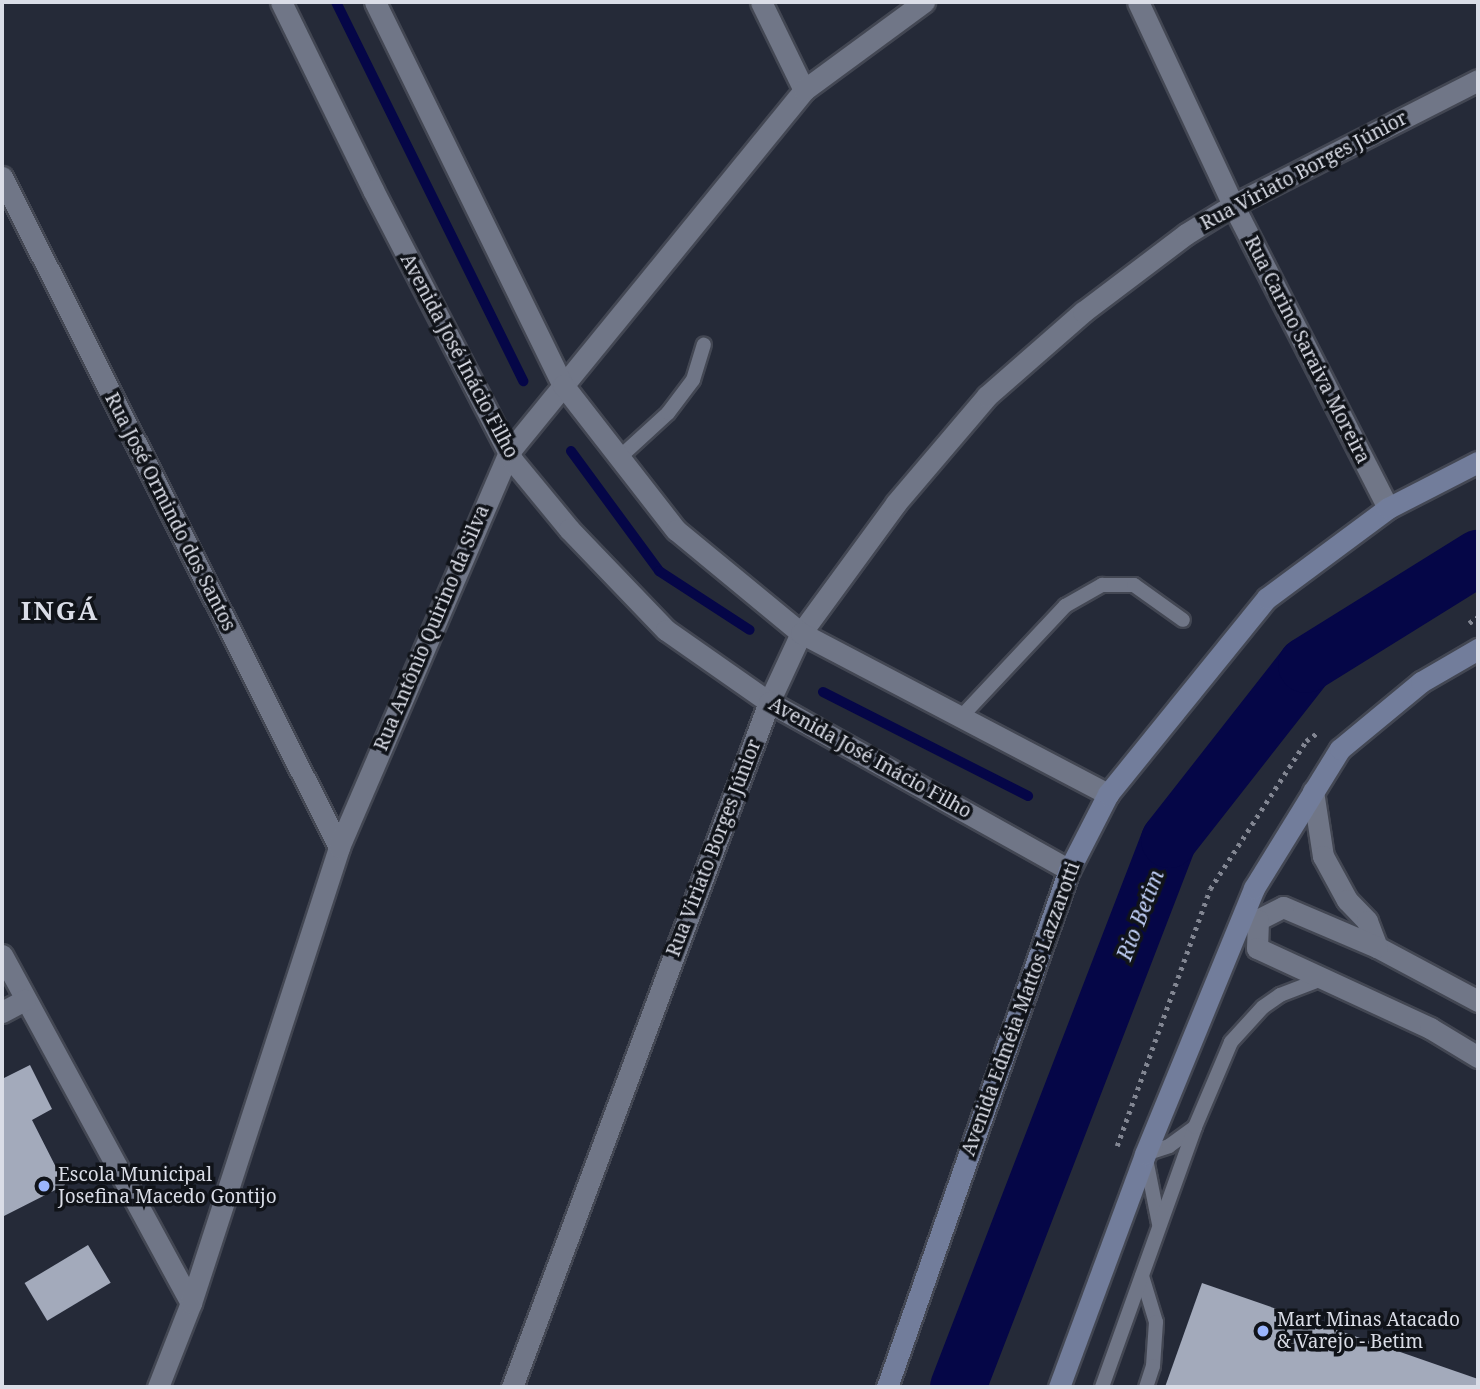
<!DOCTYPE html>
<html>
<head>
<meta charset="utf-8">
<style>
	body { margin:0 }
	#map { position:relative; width:1480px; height:1389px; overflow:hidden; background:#252a38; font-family:"Noto Serif",serif }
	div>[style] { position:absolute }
	.stream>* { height:10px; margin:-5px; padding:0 5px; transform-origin:5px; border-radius:5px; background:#050647 }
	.river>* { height:56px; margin:-28px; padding:0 28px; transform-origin:28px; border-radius:28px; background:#050647 }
	.building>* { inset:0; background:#a3aabb; transform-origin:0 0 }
	.path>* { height:4.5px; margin-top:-2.25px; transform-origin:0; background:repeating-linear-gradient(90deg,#828692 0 3.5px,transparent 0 8.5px) }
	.roads { filter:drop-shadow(2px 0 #434753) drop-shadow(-2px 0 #434753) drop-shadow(0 2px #434753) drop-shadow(0 -2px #434753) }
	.service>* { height:14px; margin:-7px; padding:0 7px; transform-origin:7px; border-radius:7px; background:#707687 }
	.minor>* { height:21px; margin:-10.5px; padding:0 10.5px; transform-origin:10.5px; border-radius:10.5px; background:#707687 }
	.tertiary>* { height:21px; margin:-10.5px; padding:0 10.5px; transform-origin:10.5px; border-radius:10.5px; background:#707687 }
	.secondary>* { height:21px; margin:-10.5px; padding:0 10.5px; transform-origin:10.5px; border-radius:10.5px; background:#727d9b }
	.dots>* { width:19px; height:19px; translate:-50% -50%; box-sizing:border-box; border:4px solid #101319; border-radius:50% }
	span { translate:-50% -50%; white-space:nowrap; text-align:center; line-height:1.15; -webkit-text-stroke:7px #101319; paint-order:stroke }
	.street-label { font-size:19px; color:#dadde7 }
	.poi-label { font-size:19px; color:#dadde7 }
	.left { translate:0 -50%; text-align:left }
	.water-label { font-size:21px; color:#c0cff6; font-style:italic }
	.district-label { font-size:26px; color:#dadde7; font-weight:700; letter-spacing:2px }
	.frame { position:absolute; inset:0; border:4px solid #dadde7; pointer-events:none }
</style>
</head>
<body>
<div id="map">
	<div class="stream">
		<div style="left:336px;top:2px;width:423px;rotate:63.7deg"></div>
		<div style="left:571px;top:451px;width:149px;rotate:53.7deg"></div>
		<div style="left:659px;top:571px;width:108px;rotate:33deg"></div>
		<div style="left:823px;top:692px;width:230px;rotate:26.9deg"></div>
	</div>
	<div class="river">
		<div style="left:958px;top:1387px;width:586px;rotate:-68.91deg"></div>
		<div style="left:1169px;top:840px;width:222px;rotate:-51.9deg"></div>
		<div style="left:1306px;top:665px;width:203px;rotate:-31.9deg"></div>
	</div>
	<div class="building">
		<div style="clip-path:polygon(30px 1065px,52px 1109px,32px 1120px,65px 1185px,2px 1217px,2px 1079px)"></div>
		<div style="left:88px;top:1245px;width:44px;height:74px;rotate:59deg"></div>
		<div style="clip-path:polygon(1202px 1283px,1478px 1379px,1478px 1387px,1165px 1387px)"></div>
	</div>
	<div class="path">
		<div style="left:1469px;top:623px;width:11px;rotate:-34deg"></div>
		<div style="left:1117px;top:1146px;width:273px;rotate:-70.1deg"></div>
		<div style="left:1210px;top:889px;width:176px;rotate:-57deg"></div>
		<div style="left:1306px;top:741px;width:14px;rotate:-36deg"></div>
	</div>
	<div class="roads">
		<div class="service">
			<div style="left:620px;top:457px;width:65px;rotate:-42.5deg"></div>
			<div style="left:668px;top:413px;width:41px;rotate:-52.9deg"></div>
			<div style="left:693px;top:380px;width:37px;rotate:-73deg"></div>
			<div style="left:960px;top:718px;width:154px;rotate:-46.8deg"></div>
			<div style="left:1065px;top:606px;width:43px;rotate:-29.6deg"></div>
			<div style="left:1102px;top:585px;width:32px"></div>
			<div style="left:1134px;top:585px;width:60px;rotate:35.5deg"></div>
			<div style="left:1159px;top:1224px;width:71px;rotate:-101.3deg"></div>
			<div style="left:1145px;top:1154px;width:25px;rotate:-18deg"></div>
			<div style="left:1169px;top:1146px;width:32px;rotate:-36deg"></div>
			<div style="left:1142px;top:1276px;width:48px;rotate:73.1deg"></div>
			<div style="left:1156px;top:1322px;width:44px;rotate:93.9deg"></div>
			<div style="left:1153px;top:1366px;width:22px;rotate:108deg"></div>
			<div style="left:1102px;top:1387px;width:276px;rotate:-70.3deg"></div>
			<div style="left:1195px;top:1127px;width:92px;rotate:-67deg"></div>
			<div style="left:1231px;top:1042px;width:47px;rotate:-47.6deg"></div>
			<div style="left:1263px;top:1007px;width:21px;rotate:-35deg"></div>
			<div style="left:1280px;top:995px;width:42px;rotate:-21deg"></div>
		</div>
		<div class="minor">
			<div style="left:761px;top:2px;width:98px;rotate:64deg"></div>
			<div style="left:1138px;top:2px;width:224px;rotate:64.9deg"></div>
			<div style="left:1233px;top:205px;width:340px;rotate:62.9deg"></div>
			<div style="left:2px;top:177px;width:750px;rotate:63.3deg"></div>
			<div style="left:2px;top:955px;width:396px;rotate:61.5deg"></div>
			<div style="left:2px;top:1012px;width:26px;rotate:-28deg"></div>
			<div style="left:158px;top:1387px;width:90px;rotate:-68.6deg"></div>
			<div style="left:191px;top:1303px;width:479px;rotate:-72deg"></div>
			<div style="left:339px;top:847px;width:430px;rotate:-66.7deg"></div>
			<div style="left:509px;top:452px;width:467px;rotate:-50.8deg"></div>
			<div style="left:804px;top:90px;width:149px;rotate:-36.3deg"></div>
			<div style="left:512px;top:1387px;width:732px;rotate:-69.43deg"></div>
			<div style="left:769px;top:702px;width:76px;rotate:-65.1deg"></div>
			<div style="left:801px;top:633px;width:161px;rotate:-53.8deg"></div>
			<div style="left:896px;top:503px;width:140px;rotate:-49.6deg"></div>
			<div style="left:987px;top:396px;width:128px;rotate:-41.2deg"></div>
			<div style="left:1083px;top:312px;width:129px;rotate:-37.1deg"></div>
			<div style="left:1186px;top:234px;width:55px;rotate:-31.7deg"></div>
			<div style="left:1233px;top:205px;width:275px;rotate:-27deg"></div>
		</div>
		<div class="tertiary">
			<div style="left:281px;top:2px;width:209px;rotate:63.9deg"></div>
			<div style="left:373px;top:190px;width:305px;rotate:62.7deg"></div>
			<div style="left:513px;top:461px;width:88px;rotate:50.5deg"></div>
			<div style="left:569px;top:529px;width:140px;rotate:46.2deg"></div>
			<div style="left:666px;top:630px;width:126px;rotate:35deg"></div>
			<div style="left:769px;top:702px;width:344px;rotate:29.2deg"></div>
			<div style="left:375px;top:2px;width:427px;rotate:63.9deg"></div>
			<div style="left:563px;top:385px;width:184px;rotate:52.1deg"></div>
			<div style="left:676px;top:530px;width:162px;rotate:39.5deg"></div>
			<div style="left:801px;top:633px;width:347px;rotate:27.7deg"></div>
			<div style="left:1313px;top:791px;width:66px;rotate:81.3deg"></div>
			<div style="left:1323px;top:856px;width:50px;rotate:61.4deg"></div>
			<div style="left:1347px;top:900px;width:29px;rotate:46deg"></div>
			<div style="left:1367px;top:921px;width:28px;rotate:69deg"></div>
			<div style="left:1478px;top:1001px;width:115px;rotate:-151.9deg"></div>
			<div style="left:1377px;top:947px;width:102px;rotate:-156.9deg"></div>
			<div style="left:1283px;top:907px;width:28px;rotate:153deg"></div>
			<div style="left:1258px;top:920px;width:28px;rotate:92deg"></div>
			<div style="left:1257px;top:948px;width:191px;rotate:24.8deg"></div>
			<div style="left:1430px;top:1028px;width:56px;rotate:31.1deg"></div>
		</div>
		<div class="secondary">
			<div style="left:887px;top:1387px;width:548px;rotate:-70.61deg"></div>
			<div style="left:1069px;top:870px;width:85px;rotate:-62.8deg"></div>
			<div style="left:1108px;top:794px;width:252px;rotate:-51deg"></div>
			<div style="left:1267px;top:598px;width:151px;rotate:-36.6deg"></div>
			<div style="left:1388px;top:508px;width:101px;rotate:-27.1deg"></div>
			<div style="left:1059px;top:1387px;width:248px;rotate:-69.7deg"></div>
			<div style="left:1145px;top:1154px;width:287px;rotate:-67.7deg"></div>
			<div style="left:1254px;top:888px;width:163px;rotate:-58.3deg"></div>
			<div style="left:1340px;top:749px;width:105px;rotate:-39.6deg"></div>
			<div style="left:1421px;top:682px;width:66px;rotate:-30.1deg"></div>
		</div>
	</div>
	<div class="dots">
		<div style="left:44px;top:1186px;background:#9ab5fd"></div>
		<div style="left:1263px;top:1331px;background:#9ab5fd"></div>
	</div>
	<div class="street-label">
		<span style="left:1304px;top:171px;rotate:-28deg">Rua Viriato Borges Júnior</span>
		<span style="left:1307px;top:350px;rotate:63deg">Rua Carino Saraiva Moreira</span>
		<span style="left:459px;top:356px;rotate:62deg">Avenida José Inácio Filho</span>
		<span style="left:170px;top:512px;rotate:63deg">Rua José Ormindo dos Santos</span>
		<span style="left:432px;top:628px;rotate:-67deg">Rua Antônio Quirino da Silva</span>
		<span style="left:870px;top:758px;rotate:29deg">Avenida José Inácio Filho</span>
		<span style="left:714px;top:848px;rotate:-69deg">Rua Viriato Borges Júnior</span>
		<span style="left:1021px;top:1009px;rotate:-70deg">Avenida Edméia Mattos Lazzarotti</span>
	</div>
	<div class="poi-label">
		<span class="left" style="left:58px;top:1186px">Escola Municipal<br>Josefina Macedo Gontijo</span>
		<span class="left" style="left:1277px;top:1331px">Mart Minas Atacado<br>&amp; Varejo - Betim</span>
	</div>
	<div class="water-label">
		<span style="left:1140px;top:915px;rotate:-69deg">Rio Betim</span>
	</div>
	<div class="district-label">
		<span style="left:60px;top:611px">INGÁ</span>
	</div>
	<div class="frame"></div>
</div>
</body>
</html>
